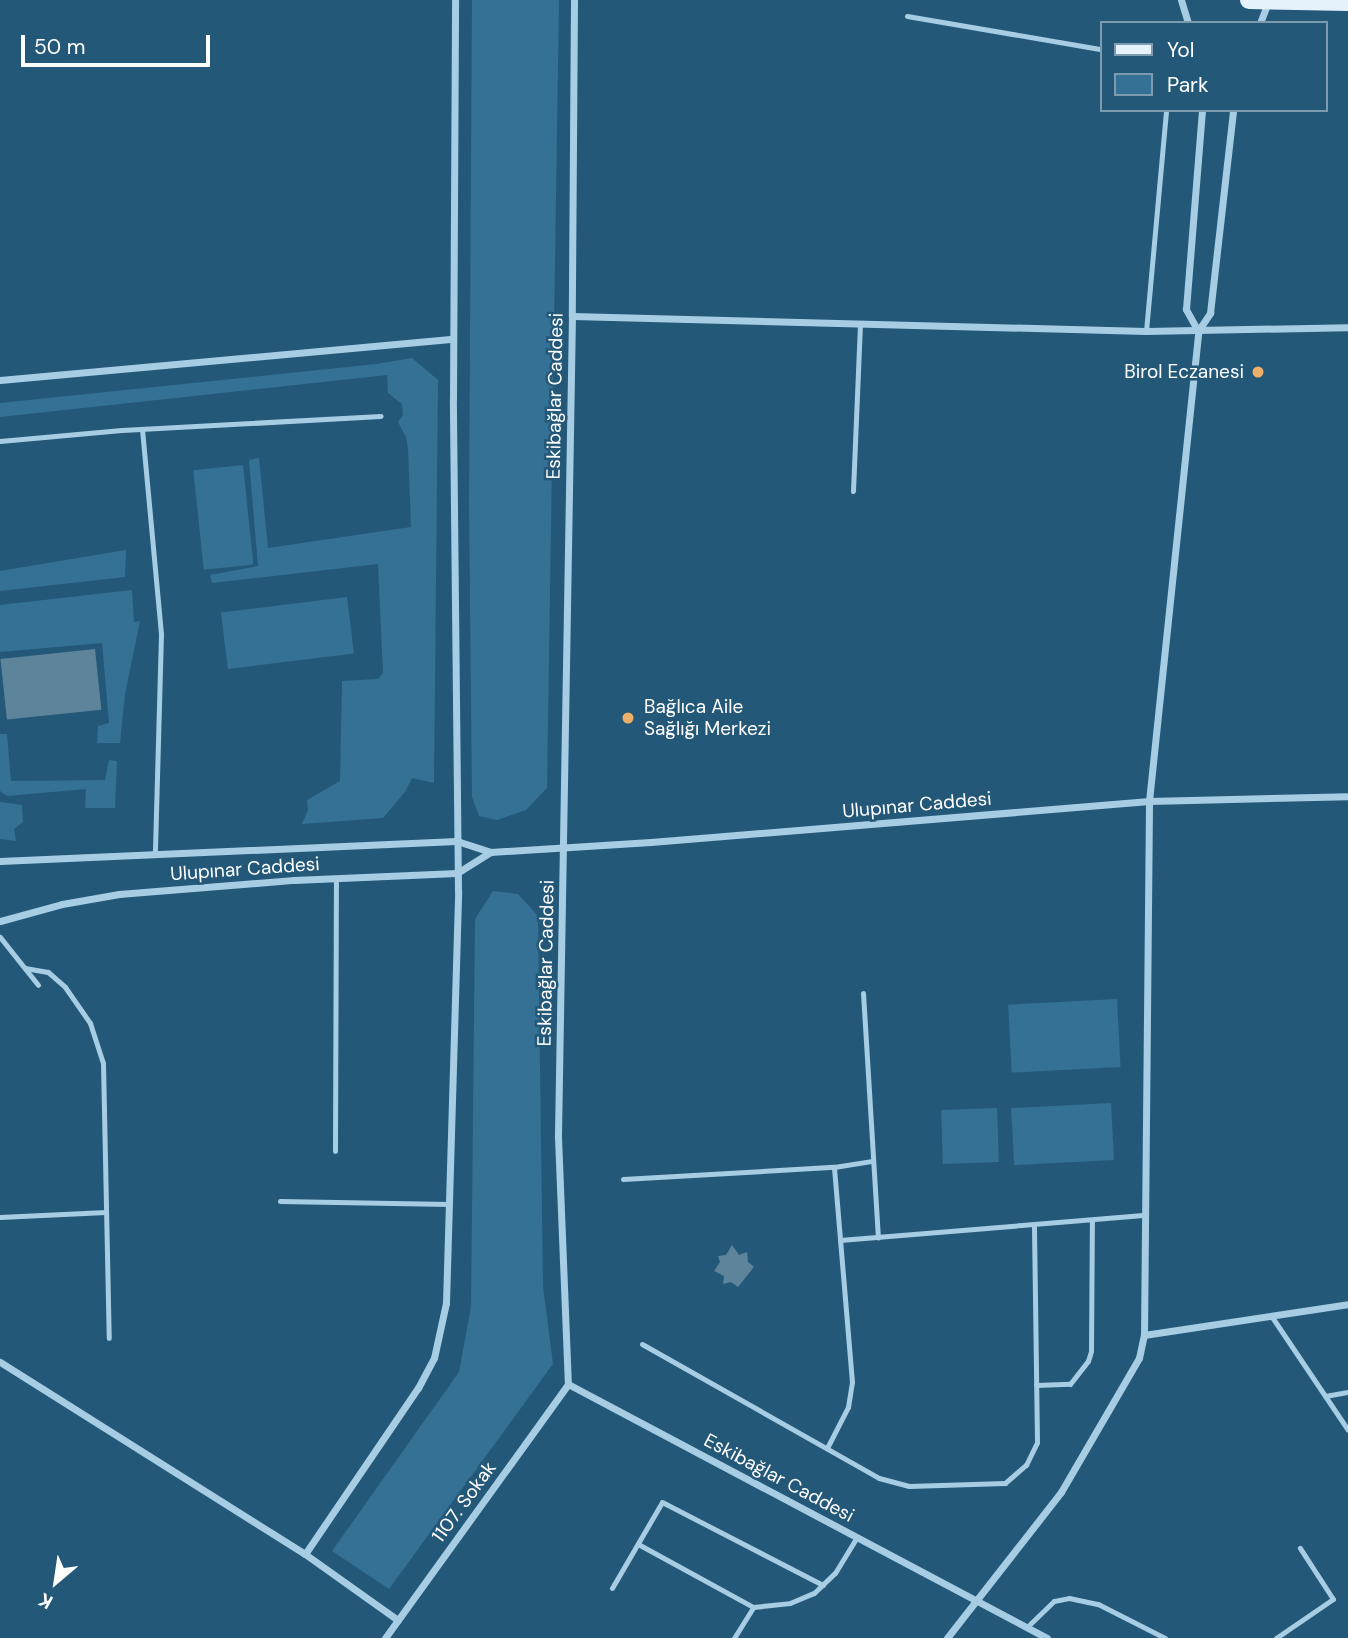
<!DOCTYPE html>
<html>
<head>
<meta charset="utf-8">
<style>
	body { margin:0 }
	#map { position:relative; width:1348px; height:1638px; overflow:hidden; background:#245878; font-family:"DM Sans",sans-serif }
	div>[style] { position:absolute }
	.green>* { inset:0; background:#357194; transform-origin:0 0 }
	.water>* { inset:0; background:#5e849c; transform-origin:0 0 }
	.service>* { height:5px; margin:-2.5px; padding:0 2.5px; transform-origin:2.5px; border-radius:2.5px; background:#a6cde3 }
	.minor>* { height:7px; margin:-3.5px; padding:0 3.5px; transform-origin:3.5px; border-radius:3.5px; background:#a6cde3 }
	.primary>* { height:18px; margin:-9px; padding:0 9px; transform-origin:9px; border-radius:9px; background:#e5f2fc }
	.dots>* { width:19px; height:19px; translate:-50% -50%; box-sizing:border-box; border:4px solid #245878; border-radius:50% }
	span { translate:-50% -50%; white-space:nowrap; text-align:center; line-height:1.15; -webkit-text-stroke:5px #245878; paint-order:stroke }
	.poi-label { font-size:19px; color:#fff }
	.right { translate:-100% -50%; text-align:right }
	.left { translate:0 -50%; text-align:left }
	.street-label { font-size:19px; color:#fff }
	.legend { position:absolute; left:1100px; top:21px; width:228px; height:91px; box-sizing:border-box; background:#245878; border:2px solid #7c9bae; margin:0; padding:9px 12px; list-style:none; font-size:21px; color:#fff }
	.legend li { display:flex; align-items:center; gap:14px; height:35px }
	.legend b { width:35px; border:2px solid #7c9bae }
	.north { position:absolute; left:21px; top:1547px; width:70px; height:70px; -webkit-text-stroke:5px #245878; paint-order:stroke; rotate:209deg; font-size:19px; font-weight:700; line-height:28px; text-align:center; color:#fff }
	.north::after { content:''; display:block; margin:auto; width:24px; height:32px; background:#fff; clip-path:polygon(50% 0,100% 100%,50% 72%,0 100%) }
	.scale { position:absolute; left:21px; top:35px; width:189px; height:32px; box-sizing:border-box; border:4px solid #fff; border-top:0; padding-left:9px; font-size:21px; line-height:24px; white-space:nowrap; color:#fff; -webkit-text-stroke:5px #245878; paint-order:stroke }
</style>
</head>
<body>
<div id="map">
	<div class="green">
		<div style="clip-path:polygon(472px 0,559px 0,547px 788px,526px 810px,497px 820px,479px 816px,472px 797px,469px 503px)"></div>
		<div style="clip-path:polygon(412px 358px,438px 380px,434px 783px,412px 778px,405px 792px,383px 818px,302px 824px,308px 810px,307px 800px,340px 781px,342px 681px,378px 679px,383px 673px,378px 564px,212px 583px,210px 575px,258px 566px,249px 460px,259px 458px,268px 548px,411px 527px,408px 449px,406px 437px,398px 422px,403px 415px,402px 404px,388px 393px,387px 375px,0 417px,0 403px,376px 364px)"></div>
		<div style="left:243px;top:465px;width:100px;height:50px;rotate:84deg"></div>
		<div style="clip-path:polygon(126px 550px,125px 577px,0 591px,0 571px)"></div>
		<div style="clip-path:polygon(132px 590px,134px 622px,140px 621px,125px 694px,120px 743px,97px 743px,98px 726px,109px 723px,102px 643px,0 652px,0 605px)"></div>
		<div style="left:347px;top:597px;width:57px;height:127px;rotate:83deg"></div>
		<div style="clip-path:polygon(0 734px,7px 734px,11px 781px,105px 780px,109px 760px,117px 761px,115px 808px,85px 808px,86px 789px,7px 796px,0 791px)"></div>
		<div style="clip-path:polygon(0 802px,22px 805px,23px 822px,14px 829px,16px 841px,0 839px)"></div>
		<div style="clip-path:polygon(493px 891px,518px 894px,538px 916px,543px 1286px,553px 1364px,389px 1589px,332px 1551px,459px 1372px,471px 1307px,475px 919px)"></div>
		<div style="left:1117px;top:999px;width:68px;height:109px;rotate:87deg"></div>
		<div style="left:1111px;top:1103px;width:57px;height:100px;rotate:87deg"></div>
		<div style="left:997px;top:1108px;width:54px;height:56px;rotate:88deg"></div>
	</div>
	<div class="water">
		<div style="left:95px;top:649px;width:61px;height:95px;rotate:84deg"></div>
		<div style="clip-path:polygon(732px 1245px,739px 1255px,747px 1252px,748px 1262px,754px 1267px,738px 1287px,731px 1282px,723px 1284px,724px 1276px,714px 1271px,720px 1262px,718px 1256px,726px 1255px)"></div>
	</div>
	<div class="service">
		<div style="left:907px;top:16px;width:197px;rotate:9.7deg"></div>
		<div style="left:1146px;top:331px;width:222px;rotate:-84.8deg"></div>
		<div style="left:142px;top:429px;width:206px;rotate:84.7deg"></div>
		<div style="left:161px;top:634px;width:221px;rotate:91.6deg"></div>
		<div style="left:0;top:441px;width:122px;rotate:-5.2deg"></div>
		<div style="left:122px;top:430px;width:259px;rotate:-3.1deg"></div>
		<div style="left:853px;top:491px;width:168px;rotate:-87.6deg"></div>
		<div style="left:0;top:937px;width:61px;rotate:51.6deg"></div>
		<div style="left:25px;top:968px;width:23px;rotate:10deg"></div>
		<div style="left:48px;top:972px;width:23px;rotate:41deg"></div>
		<div style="left:65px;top:987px;width:44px;rotate:55.2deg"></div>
		<div style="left:90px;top:1023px;width:42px;rotate:72deg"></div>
		<div style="left:103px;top:1063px;width:275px;rotate:88.8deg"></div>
		<div style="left:863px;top:993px;width:245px;rotate:86.5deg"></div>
		<div style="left:335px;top:1151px;width:273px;rotate:-89.8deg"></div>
		<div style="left:623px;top:1179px;width:211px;rotate:-3.3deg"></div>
		<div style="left:834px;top:1167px;width:39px;rotate:-9deg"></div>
		<div style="left:280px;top:1201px;width:169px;rotate:1deg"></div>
		<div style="left:0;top:1217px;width:106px;rotate:-2.7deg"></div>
		<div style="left:840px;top:1240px;width:307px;rotate:-4.7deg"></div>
		<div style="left:1272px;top:1317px;width:136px;rotate:56.1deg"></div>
		<div style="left:642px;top:1344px;width:272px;rotate:29.5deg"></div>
		<div style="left:879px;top:1478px;width:31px;rotate:15deg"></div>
		<div style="left:909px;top:1486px;width:96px;rotate:-1.8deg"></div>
		<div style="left:1005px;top:1483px;width:28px;rotate:-41deg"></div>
		<div style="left:1026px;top:1465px;width:25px;rotate:-64deg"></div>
		<div style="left:1037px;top:1442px;width:217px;rotate:-90.8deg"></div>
		<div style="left:1036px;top:1385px;width:34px;rotate:-2deg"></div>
		<div style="left:1070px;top:1384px;width:29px;rotate:-52deg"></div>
		<div style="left:1088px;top:1361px;width:10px;rotate:-73deg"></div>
		<div style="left:1091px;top:1351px;width:131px;rotate:-89.6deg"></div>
		<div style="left:1325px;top:1396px;width:23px;rotate:-10deg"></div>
		<div style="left:827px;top:1448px;width:46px;rotate:-62.9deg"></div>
		<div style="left:848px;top:1407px;width:25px;rotate:-81deg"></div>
		<div style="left:852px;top:1382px;width:216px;rotate:-94.8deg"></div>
		<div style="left:638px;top:1544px;width:131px;rotate:28.7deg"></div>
		<div style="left:612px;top:1588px;width:99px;rotate:-59.8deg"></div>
		<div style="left:662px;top:1502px;width:181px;rotate:27.3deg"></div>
		<div style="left:1027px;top:1627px;width:37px;rotate:-44deg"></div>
		<div style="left:1054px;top:1601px;width:15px;rotate:-11deg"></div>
		<div style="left:1069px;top:1598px;width:30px;rotate:12deg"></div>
		<div style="left:1098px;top:1604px;width:75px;rotate:26.9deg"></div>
		<div style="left:734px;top:1638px;width:36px;rotate:-58deg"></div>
		<div style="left:753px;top:1607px;width:37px;rotate:-6deg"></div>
		<div style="left:790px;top:1603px;width:26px;rotate:-23deg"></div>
		<div style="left:814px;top:1593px;width:29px;rotate:-44deg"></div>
		<div style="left:835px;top:1573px;width:42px;rotate:-58.6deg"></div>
		<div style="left:1276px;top:1638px;width:69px;rotate:-34.4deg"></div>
		<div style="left:1333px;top:1599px;width:61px;rotate:-122.9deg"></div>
	</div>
	<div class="minor">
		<div style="left:574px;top:0;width:316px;rotate:90.4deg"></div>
		<div style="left:572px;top:316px;width:821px;rotate:90.98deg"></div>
		<div style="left:558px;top:1137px;width:247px;rotate:87.7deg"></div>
		<div style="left:568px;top:1384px;width:542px;rotate:27.94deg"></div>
		<div style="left:1181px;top:0;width:24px;rotate:73deg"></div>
		<div style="left:1260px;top:23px;width:22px;rotate:-69deg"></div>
		<div style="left:572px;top:316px;width:574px;rotate:1.5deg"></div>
		<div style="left:1146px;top:331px;width:202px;rotate:-1.1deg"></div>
		<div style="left:1198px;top:331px;width:25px;rotate:-119deg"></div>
		<div style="left:1186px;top:309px;width:200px;rotate:-85.4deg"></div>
		<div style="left:0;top:380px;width:455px;rotate:-5.2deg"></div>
		<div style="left:0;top:861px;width:457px;rotate:-2.5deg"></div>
		<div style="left:457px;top:841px;width:35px;rotate:18deg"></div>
		<div style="left:490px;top:852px;width:161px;rotate:-3.6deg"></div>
		<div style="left:651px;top:842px;width:500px;rotate:-4.7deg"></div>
		<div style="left:1149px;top:801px;width:199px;rotate:-1.4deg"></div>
		<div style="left:0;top:921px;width:64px;rotate:-15.3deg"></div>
		<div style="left:62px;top:904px;width:58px;rotate:-10deg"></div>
		<div style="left:119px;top:894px;width:176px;rotate:-4.6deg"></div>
		<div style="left:294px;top:880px;width:163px;rotate:-2.5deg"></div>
		<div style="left:457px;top:873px;width:39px;rotate:-32deg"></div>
		<div style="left:1144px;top:1335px;width:206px;rotate:-8.6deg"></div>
		<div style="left:0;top:1362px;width:360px;rotate:32.2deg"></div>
		<div style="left:305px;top:1554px;width:114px;rotate:35.4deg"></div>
		<div style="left:305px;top:1554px;width:201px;rotate:-55.8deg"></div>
		<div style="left:418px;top:1388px;width:34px;rotate:-62deg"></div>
		<div style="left:434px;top:1358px;width:56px;rotate:-77.7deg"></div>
		<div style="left:446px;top:1303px;width:412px;rotate:-88.3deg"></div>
		<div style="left:458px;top:891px;width:492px;rotate:-90.6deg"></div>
		<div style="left:453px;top:399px;width:399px;rotate:-89.7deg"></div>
		<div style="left:385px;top:1638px;width:313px;rotate:-54.2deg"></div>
		<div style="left:947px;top:1638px;width:185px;rotate:-52deg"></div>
		<div style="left:1061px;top:1492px;width:155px;rotate:-59.8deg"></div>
		<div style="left:1139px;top:1358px;width:24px;rotate:-78deg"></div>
		<div style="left:1144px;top:1335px;width:534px;rotate:-89.46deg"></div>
		<div style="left:1149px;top:801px;width:473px;rotate:-84deg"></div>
		<div style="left:1198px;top:331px;width:22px;rotate:-56deg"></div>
		<div style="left:1210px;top:313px;width:204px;rotate:-83.5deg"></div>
	</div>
	<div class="primary">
		<div style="left:1249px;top:0;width:99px;rotate:1.2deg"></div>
	</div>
	<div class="dots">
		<div style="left:1258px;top:372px;background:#edaf6a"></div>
		<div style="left:628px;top:718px;background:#edaf6a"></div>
	</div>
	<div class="poi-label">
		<span class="right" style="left:1244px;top:372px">Birol Eczanesi</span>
		<span class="left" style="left:644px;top:718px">Bağlıca Aile<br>Sağlığı Merkezi</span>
	</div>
	<div class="street-label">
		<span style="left:555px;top:396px;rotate:-89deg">Eskibağlar Caddesi</span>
		<span style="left:917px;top:805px;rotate:-5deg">Ulupınar Caddesi</span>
		<span style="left:245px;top:869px;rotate:-4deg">Ulupınar Caddesi</span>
		<span style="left:546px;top:963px;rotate:-89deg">Eskibağlar Caddesi</span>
		<span style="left:779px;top:1478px;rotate:28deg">Eskibağlar Caddesi</span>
		<span style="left:464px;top:1502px;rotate:-54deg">1107. Sokak</span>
	</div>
	<ul class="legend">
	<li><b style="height:9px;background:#e5f2fc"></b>Yol</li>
	<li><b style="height:19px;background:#357194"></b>Park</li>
	</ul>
	<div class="north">K</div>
	<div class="scale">50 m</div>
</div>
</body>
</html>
